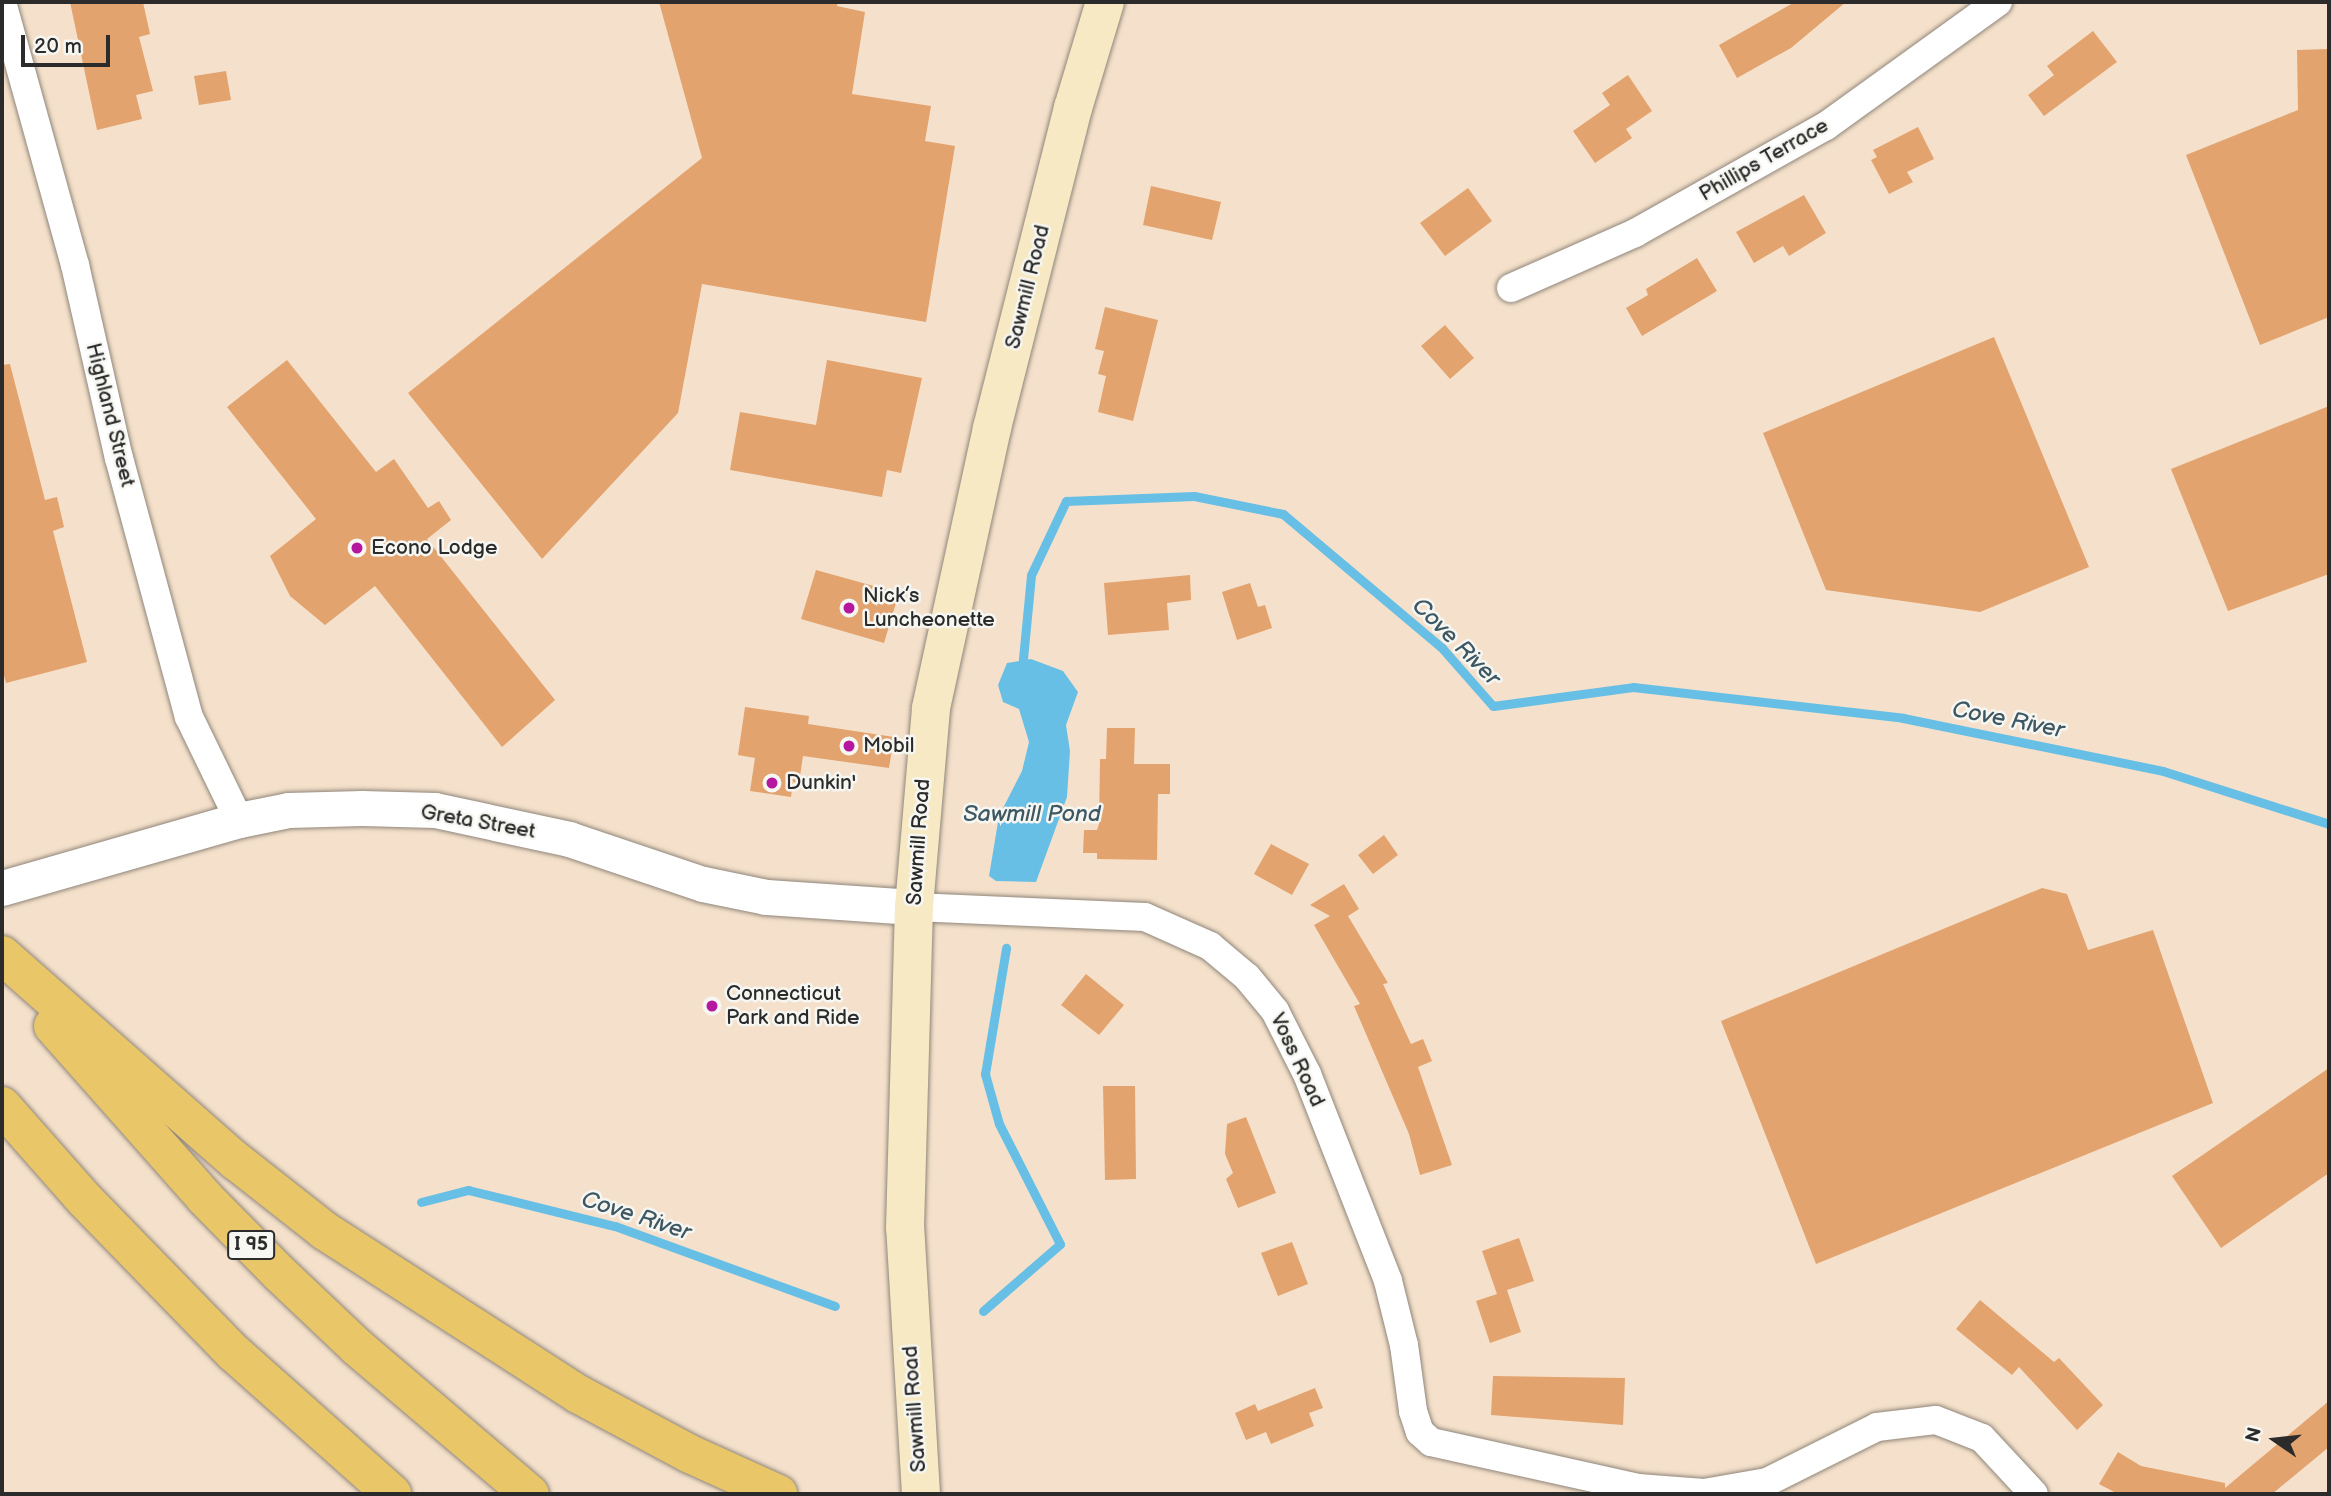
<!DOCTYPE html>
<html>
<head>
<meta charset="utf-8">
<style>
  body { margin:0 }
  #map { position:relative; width:2331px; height:1496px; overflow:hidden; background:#f5e1cb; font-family:"Balsamiq Sans",sans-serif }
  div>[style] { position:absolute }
  .water>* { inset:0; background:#68bfe5 }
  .stream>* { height:9px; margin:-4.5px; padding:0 4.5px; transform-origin:4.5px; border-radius:4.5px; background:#68bfe5 }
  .building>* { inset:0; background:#e2a36e }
  .roads { filter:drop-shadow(0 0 2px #90867b) drop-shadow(0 0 2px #90867b) }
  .minor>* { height:28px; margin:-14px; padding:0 14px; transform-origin:14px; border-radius:14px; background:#fff }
  .tertiary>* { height:35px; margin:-17.5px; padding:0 17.5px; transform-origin:17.5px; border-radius:17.5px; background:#fff }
  .secondary>* { height:38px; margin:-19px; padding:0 19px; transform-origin:19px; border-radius:19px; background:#f6e9c3 }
  .motorway>* { height:38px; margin:-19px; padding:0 19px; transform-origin:19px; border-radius:19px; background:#e9c769 }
  .dots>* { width:19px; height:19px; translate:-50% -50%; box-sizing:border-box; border:4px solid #f6f6f2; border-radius:50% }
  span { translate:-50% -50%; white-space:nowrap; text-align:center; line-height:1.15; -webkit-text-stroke:5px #f6f6f2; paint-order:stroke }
  .shield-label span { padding:2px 5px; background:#f6f6f2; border:2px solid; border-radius:5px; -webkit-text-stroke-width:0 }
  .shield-label { font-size:19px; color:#2b2b2b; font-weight:700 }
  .street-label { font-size:21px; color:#2b2b2b }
  .poi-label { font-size:21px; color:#2b2b2b }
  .left { translate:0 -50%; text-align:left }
  .water-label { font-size:23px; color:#3d5763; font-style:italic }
  .frame { position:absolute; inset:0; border:4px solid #2b2b2b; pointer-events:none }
  .north { position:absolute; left:2240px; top:1405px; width:70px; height:70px; -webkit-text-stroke:5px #f6f6f2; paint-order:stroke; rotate:284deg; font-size:19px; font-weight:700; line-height:28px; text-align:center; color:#2b2b2b }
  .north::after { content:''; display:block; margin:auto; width:24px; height:32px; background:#2b2b2b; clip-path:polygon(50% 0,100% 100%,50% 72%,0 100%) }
  .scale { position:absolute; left:21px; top:35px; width:89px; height:32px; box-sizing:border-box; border:4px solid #2b2b2b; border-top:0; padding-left:9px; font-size:21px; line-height:24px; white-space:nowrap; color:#2b2b2b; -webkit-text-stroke:5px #f6f6f2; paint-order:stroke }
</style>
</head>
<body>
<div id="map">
  <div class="water">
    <div style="clip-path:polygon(1031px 659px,1063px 671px,1078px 692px,1066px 725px,1070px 751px,1067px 797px,1036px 882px,996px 881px,989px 876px,999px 816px,1022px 771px,1029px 742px,1019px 709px,1003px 702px,998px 685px,1007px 663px)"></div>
  </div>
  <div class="stream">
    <div style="left:1022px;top:669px;width:94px;rotate:-84.5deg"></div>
    <div style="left:1031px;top:575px;width:82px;rotate:-64.7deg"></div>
    <div style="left:1066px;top:501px;width:128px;rotate:-2.2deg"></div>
    <div style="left:1194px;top:496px;width:91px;rotate:11.4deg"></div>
    <div style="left:1283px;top:514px;width:208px;rotate:40.1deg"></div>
    <div style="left:1442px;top:648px;width:77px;rotate:48.7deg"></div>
    <div style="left:1493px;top:706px;width:141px;rotate:-7.7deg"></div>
    <div style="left:1633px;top:687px;width:272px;rotate:6.5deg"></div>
    <div style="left:1903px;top:718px;width:265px;rotate:11.5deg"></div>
    <div style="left:2163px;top:771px;width:174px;rotate:17.7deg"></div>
    <div style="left:421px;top:1202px;width:49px;rotate:-14.3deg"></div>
    <div style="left:468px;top:1190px;width:151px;rotate:13.8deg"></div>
    <div style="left:615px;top:1226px;width:234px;rotate:20deg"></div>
    <div style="left:983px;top:1311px;width:102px;rotate:-41deg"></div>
    <div style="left:1060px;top:1244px;width:135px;rotate:-116.9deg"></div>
    <div style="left:999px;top:1124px;width:52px;rotate:-105.6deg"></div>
    <div style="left:985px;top:1074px;width:128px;rotate:-80.5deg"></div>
  </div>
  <div class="building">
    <div style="clip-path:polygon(70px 2px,143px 2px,150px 34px,139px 37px,153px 91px,136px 95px,142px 119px,97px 130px)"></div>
    <div style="clip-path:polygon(659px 2px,838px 2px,837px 6px,865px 12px,852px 94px,931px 106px,925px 141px,955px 146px,926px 322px,702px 284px,678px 413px,542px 559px,408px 393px,702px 158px)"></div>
    <div style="clip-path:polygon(1795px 2px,1846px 2px,1791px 48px,1737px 78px,1719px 45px)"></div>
    <div style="clip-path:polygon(2093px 31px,2117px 62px,2044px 116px,2028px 95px,2054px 75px,2047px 66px)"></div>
    <div style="clip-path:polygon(2329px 49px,2329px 317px,2260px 345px,2186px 155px,2298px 110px,2297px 50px)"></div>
    <div style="clip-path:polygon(226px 71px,231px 100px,199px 105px,194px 76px)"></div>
    <div style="clip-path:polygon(1628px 75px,1652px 111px,1626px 129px,1632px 138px,1595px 163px,1573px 131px,1610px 105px,1602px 93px)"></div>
    <div style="clip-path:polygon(1918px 127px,1934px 159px,1907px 172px,1913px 182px,1889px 194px,1871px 160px,1877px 157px,1873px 150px)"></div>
    <div style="clip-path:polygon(1151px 186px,1221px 202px,1212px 240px,1143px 225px)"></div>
    <div style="clip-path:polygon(1468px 188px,1492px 221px,1445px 256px,1420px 223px)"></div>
    <div style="clip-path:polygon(1804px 195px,1826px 233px,1789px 256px,1783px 246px,1754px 263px,1736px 232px)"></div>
    <div style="clip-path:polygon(1697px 258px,1717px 291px,1642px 336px,1626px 308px,1648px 295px,1646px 289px)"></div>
    <div style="clip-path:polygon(1105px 307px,1158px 320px,1133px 421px,1098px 412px,1106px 376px,1098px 374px,1104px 351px,1095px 349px)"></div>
    <div style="clip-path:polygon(1445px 325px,1474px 358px,1450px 379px,1421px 346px)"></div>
    <div style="clip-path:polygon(1994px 337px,2089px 567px,1980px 612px,1826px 590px,1763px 433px)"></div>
    <div style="clip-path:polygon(287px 360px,376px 472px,394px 459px,428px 508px,439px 501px,451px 520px,427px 539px,555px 700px,502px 747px,375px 586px,325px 625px,290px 596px,270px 556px,316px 519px,227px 407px)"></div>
    <div style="clip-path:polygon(827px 360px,922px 378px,901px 473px,887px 470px,882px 497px,730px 470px,740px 412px,816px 425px)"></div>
    <div style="clip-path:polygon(10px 364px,45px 500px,57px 497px,64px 527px,53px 531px,87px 662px,6px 683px,2px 668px,2px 365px)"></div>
    <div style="clip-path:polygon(2329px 406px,2329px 574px,2228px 611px,2171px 469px)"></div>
    <div style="clip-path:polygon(816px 570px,899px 593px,884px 643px,801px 619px)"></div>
    <div style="clip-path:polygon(1190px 575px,1191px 600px,1167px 603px,1169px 630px,1108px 635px,1104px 583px)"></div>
    <div style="clip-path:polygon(1250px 583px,1258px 607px,1265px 605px,1272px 628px,1237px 640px,1222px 592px)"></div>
    <div style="clip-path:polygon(745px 707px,809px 716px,808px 724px,894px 737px,889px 768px,803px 756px,799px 783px,793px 782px,791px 797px,750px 791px,755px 758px,738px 755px)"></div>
    <div style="clip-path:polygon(1107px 728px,1135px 728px,1134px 764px,1170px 764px,1170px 794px,1158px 794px,1157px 860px,1097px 859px,1097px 853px,1083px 853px,1084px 830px,1097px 830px,1099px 824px,1100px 759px,1106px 759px)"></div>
    <div style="clip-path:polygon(1384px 835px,1398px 855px,1373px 874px,1358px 855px)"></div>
    <div style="clip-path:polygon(1271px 844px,1309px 864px,1292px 895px,1254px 874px)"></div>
    <div style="clip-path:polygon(1344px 884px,1359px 909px,1348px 916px,1388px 983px,1383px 984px,1411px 1044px,1423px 1039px,1432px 1061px,1418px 1067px,1452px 1165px,1420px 1175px,1409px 1134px,1354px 1006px,1360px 1004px,1314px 925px,1330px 916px,1310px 905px)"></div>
    <div style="clip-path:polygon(2042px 888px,2067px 894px,2088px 950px,2153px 930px,2213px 1103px,1816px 1264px,1721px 1021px)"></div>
    <div style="clip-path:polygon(1086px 974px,1124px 1005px,1099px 1035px,1061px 1005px)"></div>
    <div style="clip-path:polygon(2329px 1068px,2329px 1173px,2221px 1248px,2172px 1176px)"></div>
    <div style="clip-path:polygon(1103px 1086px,1135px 1086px,1136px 1179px,1105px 1180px)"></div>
    <div style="clip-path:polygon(1246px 1117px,1276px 1193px,1238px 1208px,1226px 1179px,1233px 1173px,1225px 1154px,1227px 1124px)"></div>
    <div style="clip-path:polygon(1519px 1238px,1534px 1281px,1507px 1290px,1521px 1332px,1490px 1343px,1476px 1301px,1497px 1294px,1482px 1251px)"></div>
    <div style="clip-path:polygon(1292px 1242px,1308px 1284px,1278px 1296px,1261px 1253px)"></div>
    <div style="clip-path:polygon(1980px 1300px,2054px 1362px,2059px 1358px,2103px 1405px,2077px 1430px,2019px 1367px,2012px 1375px,1956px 1329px)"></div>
    <div style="clip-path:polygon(1493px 1376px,1625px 1378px,1623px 1425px,1491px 1415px)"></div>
    <div style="clip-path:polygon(1315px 1388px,1323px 1408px,1309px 1413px,1314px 1426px,1271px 1444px,1266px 1432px,1246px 1440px,1235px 1413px,1255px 1404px,1258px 1411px)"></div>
    <div style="clip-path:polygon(2329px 1401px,2329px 1447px,2272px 1494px,2118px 1494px,2099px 1484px,2118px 1452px,2141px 1466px,2225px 1483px,2225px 1488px)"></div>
  </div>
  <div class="roads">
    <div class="minor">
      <div style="left:2px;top:2px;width:273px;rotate:74.5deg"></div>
      <div style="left:75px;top:265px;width:198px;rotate:77.2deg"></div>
      <div style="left:119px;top:458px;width:268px;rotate:74.9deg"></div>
      <div style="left:189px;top:717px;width:114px;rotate:64.1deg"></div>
      <div style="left:1511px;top:288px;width:136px;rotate:-23.9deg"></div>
      <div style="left:1635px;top:233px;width:219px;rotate:-29.3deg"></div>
      <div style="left:1826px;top:126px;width:212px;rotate:-35.8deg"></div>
      <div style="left:914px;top:907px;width:231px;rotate:2.5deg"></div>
      <div style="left:1145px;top:917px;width:71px;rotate:24deg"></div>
      <div style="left:1210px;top:946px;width:48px;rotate:40deg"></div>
      <div style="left:1247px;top:977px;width:44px;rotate:50.5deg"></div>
      <div style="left:1275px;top:1011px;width:71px;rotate:63.1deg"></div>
      <div style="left:1307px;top:1074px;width:222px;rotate:68.6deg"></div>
      <div style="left:1388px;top:1281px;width:66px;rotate:76deg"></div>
      <div style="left:1404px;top:1345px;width:67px;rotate:82.2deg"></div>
      <div style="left:1413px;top:1411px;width:22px;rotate:72deg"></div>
      <div style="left:1420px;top:1432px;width:15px;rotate:42deg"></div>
      <div style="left:1431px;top:1442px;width:212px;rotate:12.5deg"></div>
      <div style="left:1638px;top:1488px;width:66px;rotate:4.3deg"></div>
      <div style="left:1704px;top:1493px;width:64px;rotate:-9.9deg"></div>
      <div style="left:1767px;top:1482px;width:123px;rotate:-26.6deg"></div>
      <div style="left:1877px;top:1427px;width:59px;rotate:-6.8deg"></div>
      <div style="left:1936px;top:1420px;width:49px;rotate:21.4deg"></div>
      <div style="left:1982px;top:1438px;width:76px;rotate:47.1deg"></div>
    </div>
    <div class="tertiary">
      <div style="left:2px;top:888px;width:247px;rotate:-16deg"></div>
      <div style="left:239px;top:820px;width:50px;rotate:-11.5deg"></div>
      <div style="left:288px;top:810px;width:74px;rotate:-1.5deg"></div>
      <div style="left:362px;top:808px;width:73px;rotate:1.6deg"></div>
      <div style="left:435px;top:810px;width:137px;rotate:12.2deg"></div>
      <div style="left:569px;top:839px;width:141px;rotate:18.6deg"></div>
      <div style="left:703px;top:884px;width:64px;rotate:11.7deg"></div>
      <div style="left:766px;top:897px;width:148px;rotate:3.9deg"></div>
    </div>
    <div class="secondary">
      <div style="left:921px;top:1494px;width:266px;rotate:-93.4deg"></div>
      <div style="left:905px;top:1228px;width:321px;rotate:-88.4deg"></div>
      <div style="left:914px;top:907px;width:200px;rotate:-85.1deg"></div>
      <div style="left:931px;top:708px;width:287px;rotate:-77.7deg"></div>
      <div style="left:992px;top:428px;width:330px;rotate:-75.8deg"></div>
      <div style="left:1073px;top:108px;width:111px;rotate:-73.2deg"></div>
    </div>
    <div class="motorway">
      <div style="left:2px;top:955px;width:312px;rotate:41.4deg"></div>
      <div style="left:236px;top:1161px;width:113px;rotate:38.2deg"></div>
      <div style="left:325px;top:1231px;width:301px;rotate:32.8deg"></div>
      <div style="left:578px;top:1394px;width:127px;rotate:28.2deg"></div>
      <div style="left:690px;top:1454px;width:97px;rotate:24.4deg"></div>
      <div style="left:53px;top:1026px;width:230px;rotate:48.5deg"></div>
      <div style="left:205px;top:1198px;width:105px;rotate:45.4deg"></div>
      <div style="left:279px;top:1273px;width:108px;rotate:43.5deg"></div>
      <div style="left:357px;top:1347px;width:227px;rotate:40.4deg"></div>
      <div style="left:2px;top:1106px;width:125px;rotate:48.6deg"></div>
      <div style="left:85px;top:1200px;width:214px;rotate:45.8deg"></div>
      <div style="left:234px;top:1353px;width:212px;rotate:41.7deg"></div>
    </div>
  </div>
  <div class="dots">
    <div style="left:357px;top:548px;background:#b5179e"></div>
    <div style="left:849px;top:608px;background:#b5179e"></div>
    <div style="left:849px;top:746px;background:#b5179e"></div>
    <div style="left:772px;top:783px;background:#b5179e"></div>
    <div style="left:712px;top:1006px;background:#b5179e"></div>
  </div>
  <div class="shield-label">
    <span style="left:251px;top:1245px">I 95</span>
  </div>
  <div class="street-label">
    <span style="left:1764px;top:160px;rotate:-30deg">Phillips Terrace</span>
    <span style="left:1028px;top:287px;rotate:-76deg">Sawmill Road</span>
    <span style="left:110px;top:415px;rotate:76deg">Highland Street</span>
    <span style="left:478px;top:822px;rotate:10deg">Greta Street</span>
    <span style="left:919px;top:842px;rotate:-86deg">Sawmill Road</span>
    <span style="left:1297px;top:1060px;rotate:65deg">Voss Road</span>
    <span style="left:915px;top:1409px;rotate:-94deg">Sawmill Road</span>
  </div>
  <div class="poi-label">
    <span class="left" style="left:371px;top:548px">Econo Lodge</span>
    <span class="left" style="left:863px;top:608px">Nick’s<br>Luncheonette</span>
    <span class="left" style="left:863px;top:746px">Mobil</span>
    <span class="left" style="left:786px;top:783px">Dunkin'</span>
    <span class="left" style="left:726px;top:1006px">Connecticut<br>Park and Ride</span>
  </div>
  <div class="water-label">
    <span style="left:1456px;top:642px;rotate:45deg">Cove River</span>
    <span style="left:2008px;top:720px;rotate:11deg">Cove River</span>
    <span style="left:1032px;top:814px">Sawmill Pond</span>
    <span style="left:636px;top:1216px;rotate:18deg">Cove River</span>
  </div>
  <div class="frame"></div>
  <div class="north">N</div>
  <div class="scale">20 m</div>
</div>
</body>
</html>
